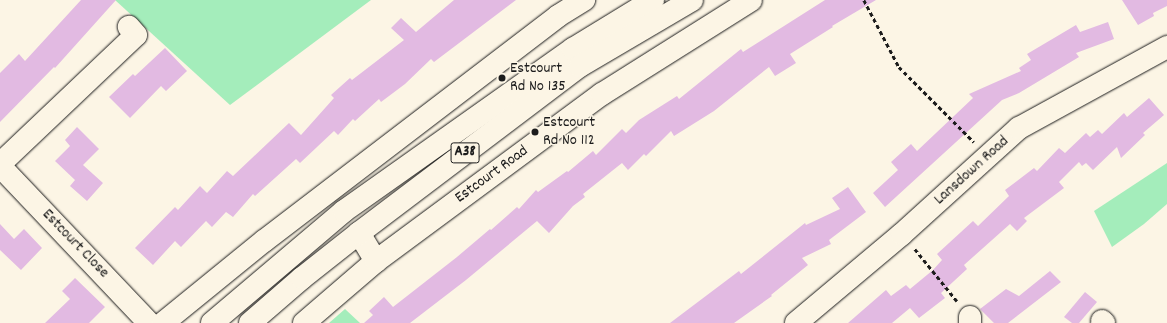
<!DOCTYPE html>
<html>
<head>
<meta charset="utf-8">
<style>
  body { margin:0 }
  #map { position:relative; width:1167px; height:323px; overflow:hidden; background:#fcf5e5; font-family:Dekko,sans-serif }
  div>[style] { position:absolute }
  .green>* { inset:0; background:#a4edbb }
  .building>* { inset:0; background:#e2bae2 }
  .path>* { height:2.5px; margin-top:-1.25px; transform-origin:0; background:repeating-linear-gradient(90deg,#1c1c1c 0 4px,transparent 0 7px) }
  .roads { filter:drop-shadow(0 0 1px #1c1c1c) drop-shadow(0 0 1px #1c1c1c) }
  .minor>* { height:22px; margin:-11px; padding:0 11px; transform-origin:11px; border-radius:11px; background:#fcf5e5 }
  .major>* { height:22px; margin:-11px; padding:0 11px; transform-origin:11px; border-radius:11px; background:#fcf5e5 }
  .dots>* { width:11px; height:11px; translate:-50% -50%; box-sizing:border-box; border:2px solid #fcf5e5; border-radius:50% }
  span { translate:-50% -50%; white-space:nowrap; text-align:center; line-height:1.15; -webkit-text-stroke:3px #fcf5e5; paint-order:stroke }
  .shield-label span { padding:1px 3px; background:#fcf5e5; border:1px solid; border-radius:3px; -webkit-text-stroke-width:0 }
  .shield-label { font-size:15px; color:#1c1c1c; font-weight:700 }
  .poi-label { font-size:16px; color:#1c1c1c }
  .left { translate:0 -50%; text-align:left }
  .street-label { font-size:16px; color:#1c1c1c }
</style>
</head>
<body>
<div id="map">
  <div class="green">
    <div style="clip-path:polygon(115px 0,371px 0,230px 105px)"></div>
    <div style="clip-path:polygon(1167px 163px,1167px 204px,1144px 224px,1112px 247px,1094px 211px)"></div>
    <div style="clip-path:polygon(345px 309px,360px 323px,329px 323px)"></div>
  </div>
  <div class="building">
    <div style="clip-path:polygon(81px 0,116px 0,55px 68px,54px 67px,0 122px,0 73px,19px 54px,25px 61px)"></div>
    <div style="clip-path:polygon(454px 0,516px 0,434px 62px,431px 59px,405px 84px,381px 102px,379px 99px,355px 121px,353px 119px,338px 135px,334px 131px,300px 163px,296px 159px,255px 196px,253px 194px,233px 217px,226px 212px,212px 227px,206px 221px,181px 247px,175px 241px,153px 265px,135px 248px,175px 207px,178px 210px,200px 186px,207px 193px,227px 171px,233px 176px,289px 123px,301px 135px,334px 98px,331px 95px,350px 78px,352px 80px,404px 40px,391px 28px,401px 18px,416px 32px)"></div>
    <div style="clip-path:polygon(825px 0,876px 0,832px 26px,833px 27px,790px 54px,796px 63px,775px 76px,769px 67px,714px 111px,674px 136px,671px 131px,646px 156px,644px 154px,628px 170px,622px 163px,583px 194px,585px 197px,573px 206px,549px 233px,537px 221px,466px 280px,410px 323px,364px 323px,373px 315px,369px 311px,384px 297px,393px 307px,457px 257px,490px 229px,491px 230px,517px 207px,519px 209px,536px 190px,538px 192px,567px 171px,568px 172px,593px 151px,596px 155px,622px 129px,626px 133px,639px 120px,677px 96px,679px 99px,741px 49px,743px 52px)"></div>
    <div style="clip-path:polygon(1122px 0,1167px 0,1167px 6px,1153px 13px,1154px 16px,1138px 25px)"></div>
    <div style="clip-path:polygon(1108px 22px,1114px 39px,1076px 53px,1079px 57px,1019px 93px,1002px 100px,885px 207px,873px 193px,898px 170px,891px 162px,911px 144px,917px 151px,973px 98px,969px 94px,1021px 71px,1019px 68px,1031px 60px,1027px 54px,1076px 25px,1080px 32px)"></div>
    <div style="clip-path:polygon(165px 48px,187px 71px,166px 91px,161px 86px,130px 118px,109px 97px,133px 74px,135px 76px)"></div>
    <div style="clip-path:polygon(1149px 98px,1164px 115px,1143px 133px,1145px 135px,1121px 158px,1117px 147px,1093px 170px,1086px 163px,1082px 166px,1079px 162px,1059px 182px,1064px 188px,1024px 218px,1027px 221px,1017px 231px,1010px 224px,964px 265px,967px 269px,941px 293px,945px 298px,919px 318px,910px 308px,892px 323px,848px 323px,886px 290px,891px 296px,906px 285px,910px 289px,933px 270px,942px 260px,937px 254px,973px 221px,978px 226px,1009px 196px,1005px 190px,1034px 168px,1037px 171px,1059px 148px,1065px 153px,1086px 133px,1090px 137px,1098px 130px,1102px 134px,1124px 113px,1127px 117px)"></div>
    <div style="clip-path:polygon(77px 127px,99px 149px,83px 165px,103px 183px,87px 201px,70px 186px,75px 180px,55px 161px,70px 146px,65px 140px)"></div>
    <div style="clip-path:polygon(848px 187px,866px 212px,829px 240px,831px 244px,802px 258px,808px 265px,771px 295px,772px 296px,734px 323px,670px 323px,739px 271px,741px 274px,805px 223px,806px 225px,840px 209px,832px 198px)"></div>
    <div style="clip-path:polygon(0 224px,14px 239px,24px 229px,42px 248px,21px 270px,0 250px)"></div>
    <div style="clip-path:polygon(1050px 271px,1061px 282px,1008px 323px,994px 323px,980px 309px,1006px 289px,1019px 296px)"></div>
    <div style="clip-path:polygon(75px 278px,105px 307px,89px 323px,45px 323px,70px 299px,62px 291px)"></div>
    <div style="clip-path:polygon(1085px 292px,1097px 302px,1079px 323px,1072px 323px,1064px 317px)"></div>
  </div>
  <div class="path">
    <div style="left:864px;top:0;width:76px;rotate:62.4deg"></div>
    <div style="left:899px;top:67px;width:106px;rotate:45deg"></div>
    <div style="left:915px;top:249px;width:67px;rotate:51.1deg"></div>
  </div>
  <div class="roads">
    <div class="minor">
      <div style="left:0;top:164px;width:187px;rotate:-43.5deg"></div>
      <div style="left:136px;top:35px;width:11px;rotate:-131deg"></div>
      <div style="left:0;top:166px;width:216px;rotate:46.5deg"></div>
      <div style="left:359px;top:233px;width:33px;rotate:59deg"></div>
      <div style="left:1102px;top:321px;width:3px;rotate:45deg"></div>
      <div style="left:163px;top:323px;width:130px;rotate:-39.1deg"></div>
      <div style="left:264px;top:241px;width:370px;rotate:-37.4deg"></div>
      <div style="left:558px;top:16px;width:31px;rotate:-32deg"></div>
      <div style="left:304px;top:323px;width:95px;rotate:-40.7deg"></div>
      <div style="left:376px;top:261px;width:281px;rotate:-36.5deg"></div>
      <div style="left:602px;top:94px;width:176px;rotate:-32.2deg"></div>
      <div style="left:796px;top:323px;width:138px;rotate:-40deg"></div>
      <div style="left:902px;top:234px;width:158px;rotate:-42.2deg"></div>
      <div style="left:1019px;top:128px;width:169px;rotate:-28.7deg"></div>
      <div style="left:970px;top:323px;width:6px;rotate:-90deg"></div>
    </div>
    <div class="major">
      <div style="left:212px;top:323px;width:173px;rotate:-40.3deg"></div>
      <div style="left:344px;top:211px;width:281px;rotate:-35.3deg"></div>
      <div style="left:573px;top:49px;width:94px;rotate:-31.5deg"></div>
      <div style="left:250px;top:323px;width:69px;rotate:-40.9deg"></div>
      <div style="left:302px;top:278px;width:73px;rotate:-38.3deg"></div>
      <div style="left:359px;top:233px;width:277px;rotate:-37.1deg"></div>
      <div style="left:580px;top:66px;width:130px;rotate:-30.5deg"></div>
    </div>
  </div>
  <div class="dots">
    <div style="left:502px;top:78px;background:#1c1c1c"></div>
    <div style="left:535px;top:132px;background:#1c1c1c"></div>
  </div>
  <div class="shield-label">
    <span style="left:465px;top:153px">A38</span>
  </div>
  <div class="poi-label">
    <span class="left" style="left:510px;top:78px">Estcourt<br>Rd No 135</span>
    <span class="left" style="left:543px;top:132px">Estcourt<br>Rd No 112</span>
  </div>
  <div class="street-label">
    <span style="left:972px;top:171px;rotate:-42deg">Lansdown Road</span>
    <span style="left:492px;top:175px;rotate:-36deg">Estcourt Road</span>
    <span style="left:75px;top:244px;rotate:46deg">Estcourt Close</span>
  </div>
</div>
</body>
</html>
